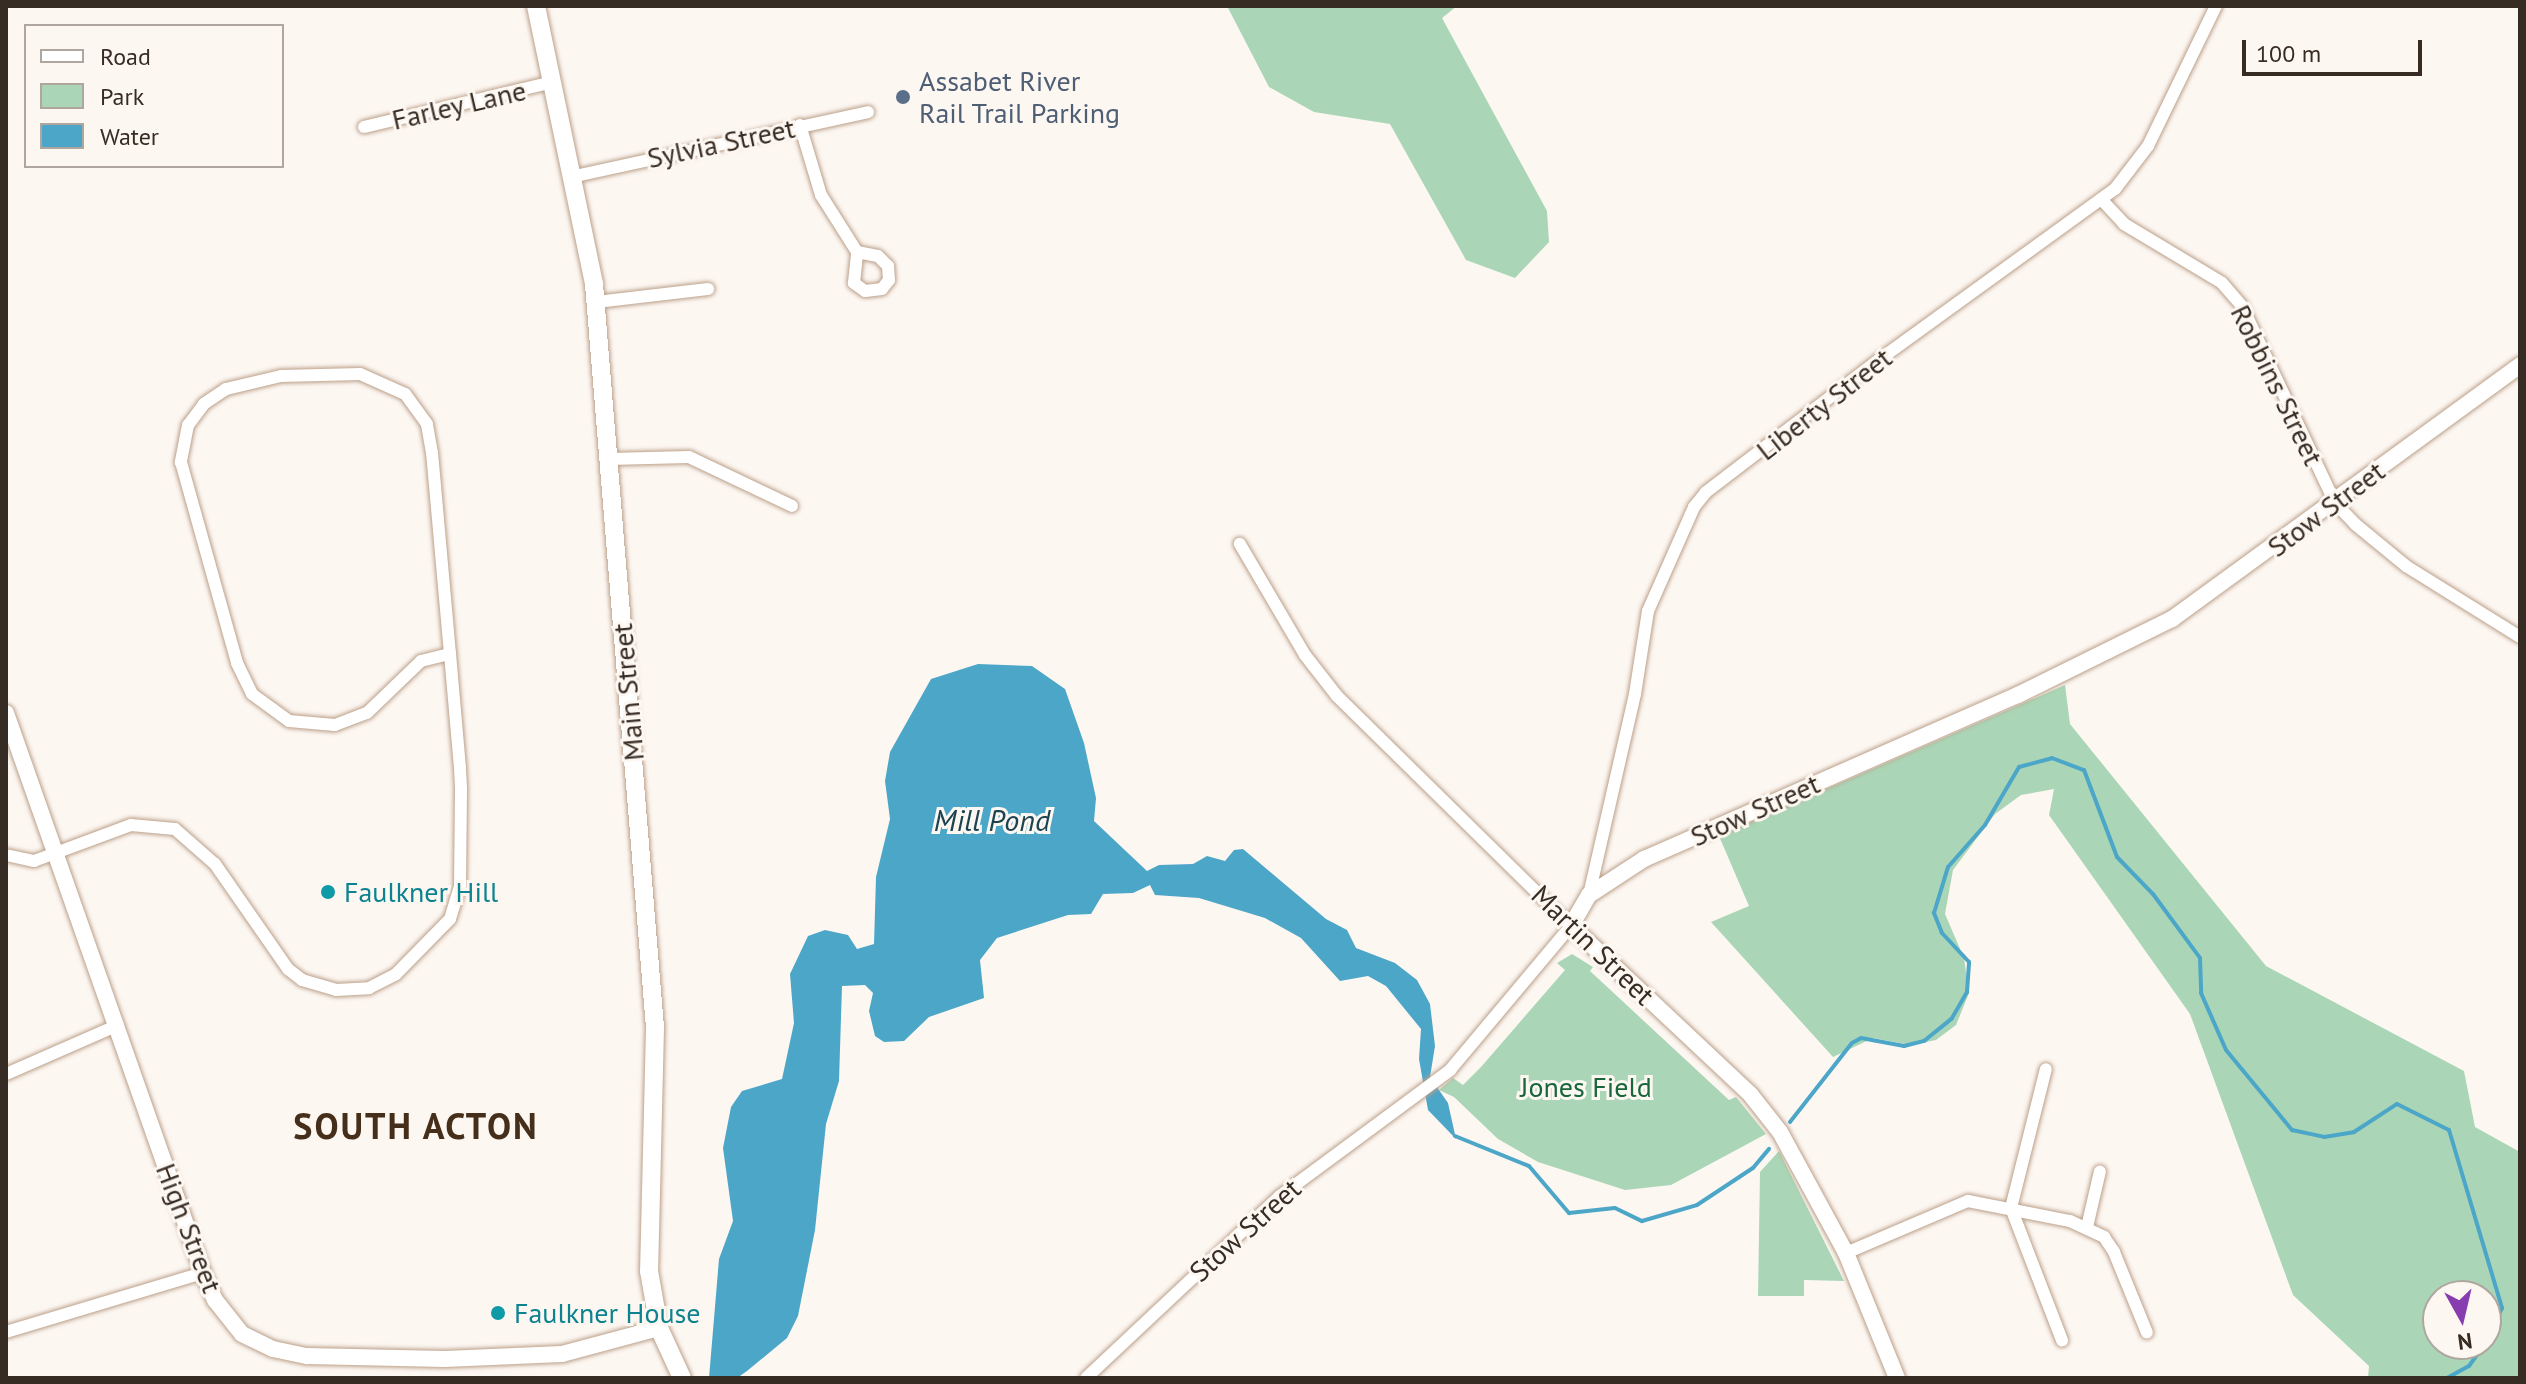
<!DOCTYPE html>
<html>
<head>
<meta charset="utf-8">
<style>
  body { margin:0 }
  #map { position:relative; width:2526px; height:1384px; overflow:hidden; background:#fdf7f2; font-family:"PT Sans",sans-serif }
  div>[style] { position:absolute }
  .green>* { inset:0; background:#aad6b7 }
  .water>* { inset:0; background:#4ca6c8 }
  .stream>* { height:4px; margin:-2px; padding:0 2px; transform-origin:2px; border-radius:2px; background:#4ca6c8 }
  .roads { filter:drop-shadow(0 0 2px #bba089) drop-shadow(0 0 2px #bba089) }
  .minor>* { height:12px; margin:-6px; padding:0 6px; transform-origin:6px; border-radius:6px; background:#fff }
  .tertiary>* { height:16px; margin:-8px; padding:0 8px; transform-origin:8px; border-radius:8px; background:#fff }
  .secondary>* { height:18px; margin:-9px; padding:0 9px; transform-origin:9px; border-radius:9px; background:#fff }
  .dots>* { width:22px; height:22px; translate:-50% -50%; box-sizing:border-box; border:4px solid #fdf7f2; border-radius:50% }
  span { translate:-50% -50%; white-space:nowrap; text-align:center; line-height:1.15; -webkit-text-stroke:6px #fdf7f2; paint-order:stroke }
  .service-label { font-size:28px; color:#4e5e75 }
  .left { translate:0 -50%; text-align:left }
  .street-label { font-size:28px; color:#372c23 }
  .culture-label { font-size:28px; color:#0d838f }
  .park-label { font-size:28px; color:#17673b }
  .water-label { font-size:30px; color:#1c4352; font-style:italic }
  .district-label { font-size:36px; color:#452f1b; font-weight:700; letter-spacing:2px }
  .frame { position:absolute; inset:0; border:8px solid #372c23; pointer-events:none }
  .legend { position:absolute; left:24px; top:24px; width:260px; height:144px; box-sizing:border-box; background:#fdf7f2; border:2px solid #aea69f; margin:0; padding:10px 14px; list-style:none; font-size:24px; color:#372c23 }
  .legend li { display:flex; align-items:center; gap:16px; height:40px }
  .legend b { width:40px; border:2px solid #aea69f }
  .north { position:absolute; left:2422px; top:1280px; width:80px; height:80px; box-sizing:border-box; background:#fdf7f2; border:2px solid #aea69f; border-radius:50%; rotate:172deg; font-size:22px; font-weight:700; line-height:32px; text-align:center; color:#372c23 }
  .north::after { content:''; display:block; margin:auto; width:28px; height:36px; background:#873daf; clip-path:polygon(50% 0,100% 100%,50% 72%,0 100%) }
  .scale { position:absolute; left:2242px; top:40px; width:180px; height:36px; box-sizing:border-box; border:4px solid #372c23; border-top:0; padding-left:10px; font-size:24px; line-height:28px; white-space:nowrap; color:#372c23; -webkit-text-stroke:6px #fdf7f2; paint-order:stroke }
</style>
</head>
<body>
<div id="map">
  <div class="green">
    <div style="clip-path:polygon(1227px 6px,1457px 6px,1442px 18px,1547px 211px,1549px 242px,1515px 278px,1466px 260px,1390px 124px,1314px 112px,1269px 87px)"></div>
    <div style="clip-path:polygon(evenodd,2065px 685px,2070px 724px,2266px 966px,2464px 1071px,2475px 1127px,2520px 1152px,2520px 1378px,2368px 1378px,2369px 1366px,2293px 1295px,2190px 1014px,2049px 815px,2054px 789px,2021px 795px,1995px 814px,1953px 870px,1945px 914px,1964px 958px,1969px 993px,1956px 1025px,1936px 1040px,1911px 1045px,1873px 1038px,1833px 1057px,1711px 922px,1749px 906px,1719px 836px,2065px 685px,2438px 1296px,2486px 1296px,2486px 1344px,2438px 1344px,2438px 1296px)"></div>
    <div style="clip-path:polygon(1572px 954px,1593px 967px,1590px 971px,1729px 1100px,1736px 1097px,1766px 1134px,1671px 1185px,1625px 1190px,1538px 1162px,1498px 1139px,1454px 1097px,1439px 1090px,1453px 1078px,1463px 1085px,1481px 1067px,1565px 970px,1557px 963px)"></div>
    <div style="clip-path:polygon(1779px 1151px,1844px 1281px,1804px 1280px,1804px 1296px,1758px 1296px,1760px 1172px)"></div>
  </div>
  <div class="water">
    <div style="clip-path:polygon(978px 664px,1032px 666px,1065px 689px,1084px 743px,1096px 798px,1094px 821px,1147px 871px,1159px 865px,1193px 864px,1207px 856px,1225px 861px,1234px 850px,1243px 849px,1326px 919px,1347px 930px,1356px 948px,1395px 963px,1417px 980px,1430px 1004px,1435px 1046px,1430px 1077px,1448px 1103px,1456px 1139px,1428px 1110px,1419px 1059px,1421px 1029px,1386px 986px,1368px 976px,1340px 981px,1301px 938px,1265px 918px,1199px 898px,1155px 895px,1150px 885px,1133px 893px,1103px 894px,1091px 914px,1068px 915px,997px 938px,980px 960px,984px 998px,929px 1017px,904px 1041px,884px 1042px,875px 1036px,869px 1011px,873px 993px,865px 985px,842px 986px,839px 1081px,826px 1124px,815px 1230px,798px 1316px,787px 1338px,747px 1371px,737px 1378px,709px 1378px,719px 1259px,733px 1221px,723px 1148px,731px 1107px,742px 1091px,782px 1079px,794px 1023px,790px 974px,808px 936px,825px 930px,848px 935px,857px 949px,874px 944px,876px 877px,890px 819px,885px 781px,890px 752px,931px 679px)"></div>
  </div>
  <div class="stream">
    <div style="left:1790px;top:1122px;width:100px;rotate:-51.9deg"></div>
    <div style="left:1852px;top:1043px;width:10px;rotate:-29deg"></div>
    <div style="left:1861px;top:1038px;width:44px;rotate:10.5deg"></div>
    <div style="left:1904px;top:1046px;width:21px;rotate:-14deg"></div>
    <div style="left:1924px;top:1041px;width:36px;rotate:-39deg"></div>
    <div style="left:1952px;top:1018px;width:30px;rotate:-60deg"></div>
    <div style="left:1967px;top:992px;width:30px;rotate:-86deg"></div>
    <div style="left:1969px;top:962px;width:40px;rotate:-133deg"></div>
    <div style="left:1942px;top:933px;width:22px;rotate:-112deg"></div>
    <div style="left:1934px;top:913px;width:48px;rotate:-73.1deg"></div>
    <div style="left:1948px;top:867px;width:56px;rotate:-48.6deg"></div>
    <div style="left:1985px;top:825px;width:67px;rotate:-59.6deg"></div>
    <div style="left:2019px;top:767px;width:34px;rotate:-15deg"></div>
    <div style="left:2052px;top:758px;width:34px;rotate:21deg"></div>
    <div style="left:2084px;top:770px;width:93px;rotate:69.2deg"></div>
    <div style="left:2117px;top:857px;width:52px;rotate:45.8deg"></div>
    <div style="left:2153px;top:894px;width:79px;rotate:53.7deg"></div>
    <div style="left:2200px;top:958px;width:35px;rotate:88deg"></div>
    <div style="left:2201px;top:993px;width:62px;rotate:66.3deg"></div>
    <div style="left:2226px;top:1050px;width:104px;rotate:50.5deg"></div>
    <div style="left:2292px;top:1130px;width:33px;rotate:12deg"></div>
    <div style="left:2324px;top:1137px;width:30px;rotate:-9deg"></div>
    <div style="left:2354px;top:1132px;width:51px;rotate:-33.1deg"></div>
    <div style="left:2397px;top:1104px;width:58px;rotate:26.6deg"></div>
    <div style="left:2449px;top:1130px;width:186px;rotate:73.4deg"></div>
    <div style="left:2502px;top:1308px;width:38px;rotate:115deg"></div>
    <div style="left:1455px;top:1136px;width:80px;rotate:22.1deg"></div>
    <div style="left:1529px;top:1166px;width:62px;rotate:49.6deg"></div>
    <div style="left:1569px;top:1213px;width:46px;rotate:-6.2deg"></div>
    <div style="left:1615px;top:1208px;width:30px;rotate:26deg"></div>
    <div style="left:1642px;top:1221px;width:57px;rotate:-16.2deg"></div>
    <div style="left:1697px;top:1205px;width:67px;rotate:-33.5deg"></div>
    <div style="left:1753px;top:1168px;width:25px;rotate:-50deg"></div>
    <div style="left:2447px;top:1378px;width:25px;rotate:-29deg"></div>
    <div style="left:2469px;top:1366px;width:27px;rotate:-54deg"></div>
  </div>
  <div class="roads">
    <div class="minor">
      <div style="left:800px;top:125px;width:73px;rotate:73.3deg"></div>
      <div style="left:821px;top:195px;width:67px;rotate:57.7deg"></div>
      <div style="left:857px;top:252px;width:21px;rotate:11deg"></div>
      <div style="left:878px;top:256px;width:14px;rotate:45deg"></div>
      <div style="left:888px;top:266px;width:14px;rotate:86deg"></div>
      <div style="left:889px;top:280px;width:11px;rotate:128deg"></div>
      <div style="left:882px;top:289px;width:17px;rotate:173deg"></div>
      <div style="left:865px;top:291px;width:14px;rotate:-144deg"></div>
      <div style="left:854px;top:283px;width:31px;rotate:-84deg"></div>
      <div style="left:364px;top:127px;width:194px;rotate:-13.4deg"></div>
      <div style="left:575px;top:176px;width:300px;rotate:-12.3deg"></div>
      <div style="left:2101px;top:199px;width:34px;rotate:47deg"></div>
      <div style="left:2124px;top:224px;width:114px;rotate:31deg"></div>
      <div style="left:2222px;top:283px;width:30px;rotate:49deg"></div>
      <div style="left:2242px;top:306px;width:218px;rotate:64.7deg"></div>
      <div style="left:2335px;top:503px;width:29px;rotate:46deg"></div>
      <div style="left:2355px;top:524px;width:66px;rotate:39.5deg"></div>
      <div style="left:2406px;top:566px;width:134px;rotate:31.9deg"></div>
      <div style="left:596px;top:302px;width:113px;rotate:-6.6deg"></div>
      <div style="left:609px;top:459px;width:80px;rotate:-1.4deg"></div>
      <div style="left:689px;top:457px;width:114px;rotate:25.4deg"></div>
      <div style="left:6px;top:855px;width:29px;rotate:12deg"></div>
      <div style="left:34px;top:861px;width:103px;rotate:-20.4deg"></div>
      <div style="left:131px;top:825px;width:44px;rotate:5.2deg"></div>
      <div style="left:175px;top:829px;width:53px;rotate:41.2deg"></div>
      <div style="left:215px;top:864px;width:128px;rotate:55.2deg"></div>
      <div style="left:288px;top:969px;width:18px;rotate:38deg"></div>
      <div style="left:302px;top:980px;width:35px;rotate:16deg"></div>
      <div style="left:336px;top:990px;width:33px;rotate:-3deg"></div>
      <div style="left:369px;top:988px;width:30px;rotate:-27deg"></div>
      <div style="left:396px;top:974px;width:77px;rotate:-45.5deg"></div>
      <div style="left:450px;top:919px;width:34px;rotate:-73deg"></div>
      <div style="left:460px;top:886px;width:98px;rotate:-89.4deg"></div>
      <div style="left:461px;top:788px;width:20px;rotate:-93deg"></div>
      <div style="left:460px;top:768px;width:114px;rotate:-95deg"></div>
      <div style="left:450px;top:654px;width:202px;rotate:-95.1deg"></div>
      <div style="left:432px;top:453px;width:29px;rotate:-100deg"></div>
      <div style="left:427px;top:424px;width:37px;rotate:-126deg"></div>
      <div style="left:405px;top:394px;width:49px;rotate:-156deg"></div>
      <div style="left:360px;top:374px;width:79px;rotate:178.5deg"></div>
      <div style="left:281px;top:376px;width:57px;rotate:166.7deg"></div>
      <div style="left:226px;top:389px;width:27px;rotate:146deg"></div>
      <div style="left:204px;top:404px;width:26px;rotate:127deg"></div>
      <div style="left:188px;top:425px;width:38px;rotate:101deg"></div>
      <div style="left:181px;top:462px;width:209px;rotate:74.4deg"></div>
      <div style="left:237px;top:663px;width:34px;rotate:64deg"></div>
      <div style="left:252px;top:694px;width:46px;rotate:36.1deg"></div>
      <div style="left:289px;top:721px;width:46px;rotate:5deg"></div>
      <div style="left:335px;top:725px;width:34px;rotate:-21deg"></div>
      <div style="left:367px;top:713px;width:75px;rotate:-43.9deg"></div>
      <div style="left:421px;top:661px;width:30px;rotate:-14deg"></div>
      <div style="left:1589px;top:895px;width:206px;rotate:-77.1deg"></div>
      <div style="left:1635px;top:694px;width:84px;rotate:-81.1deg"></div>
      <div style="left:1648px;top:611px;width:114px;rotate:-66.1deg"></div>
      <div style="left:1694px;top:507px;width:19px;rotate:-51deg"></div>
      <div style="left:1706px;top:492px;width:219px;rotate:-37.4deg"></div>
      <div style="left:1880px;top:359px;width:290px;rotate:-35.9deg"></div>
      <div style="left:2115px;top:189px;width:54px;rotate:-52.5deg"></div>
      <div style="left:2148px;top:146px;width:156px;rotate:-64.1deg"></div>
      <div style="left:6px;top:1074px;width:122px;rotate:-23.6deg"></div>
      <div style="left:2011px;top:1208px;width:143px;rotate:-75.9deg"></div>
      <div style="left:2011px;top:1208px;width:142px;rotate:68.9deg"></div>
      <div style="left:2087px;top:1227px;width:57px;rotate:-76.9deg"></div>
      <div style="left:1846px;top:1253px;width:133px;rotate:-23.1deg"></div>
      <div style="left:1968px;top:1201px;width:104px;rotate:11.1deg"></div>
      <div style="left:2070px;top:1221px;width:38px;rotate:25deg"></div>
      <div style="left:2104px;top:1237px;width:18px;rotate:56deg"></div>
      <div style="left:2114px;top:1252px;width:87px;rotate:67.8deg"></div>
      <div style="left:6px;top:1332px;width:206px;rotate:-16.7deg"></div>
      <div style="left:1086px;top:1378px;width:266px;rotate:-43.2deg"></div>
      <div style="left:1280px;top:1196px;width:212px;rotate:-36.5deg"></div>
      <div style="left:1450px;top:1070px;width:188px;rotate:-50deg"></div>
      <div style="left:1571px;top:926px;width:328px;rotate:-135.5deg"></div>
      <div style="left:1337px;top:696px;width:52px;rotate:-128deg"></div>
      <div style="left:1305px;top:655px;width:129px;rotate:-120.4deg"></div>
    </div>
    <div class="tertiary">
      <div style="left:6px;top:713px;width:594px;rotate:70.62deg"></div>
      <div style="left:203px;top:1273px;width:30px;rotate:66deg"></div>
      <div style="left:215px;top:1300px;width:43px;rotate:51.5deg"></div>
      <div style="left:242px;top:1334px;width:34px;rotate:26deg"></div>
      <div style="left:273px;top:1349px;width:35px;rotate:12deg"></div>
      <div style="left:307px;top:1356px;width:138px;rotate:1.2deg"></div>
      <div style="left:445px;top:1359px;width:117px;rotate:-2.4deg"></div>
      <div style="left:562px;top:1354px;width:100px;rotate:-15deg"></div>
      <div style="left:1897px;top:1378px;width:135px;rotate:-112.2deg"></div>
      <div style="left:1846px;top:1253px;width:138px;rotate:-118.6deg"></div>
      <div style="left:1780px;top:1132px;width:48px;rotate:-128.3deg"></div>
      <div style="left:1750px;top:1094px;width:245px;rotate:-136.8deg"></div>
      <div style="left:1571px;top:926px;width:36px;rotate:-60deg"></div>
      <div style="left:1589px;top:895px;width:66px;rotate:-33.2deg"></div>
      <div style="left:1644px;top:859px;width:408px;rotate:-23.7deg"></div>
      <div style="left:2018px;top:695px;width:172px;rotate:-26.3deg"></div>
      <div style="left:2172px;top:619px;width:431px;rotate:-36.1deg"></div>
    </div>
    <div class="secondary">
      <div style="left:536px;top:6px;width:284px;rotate:78.2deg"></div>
      <div style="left:594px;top:284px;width:746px;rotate:85.31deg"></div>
      <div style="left:655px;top:1028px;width:243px;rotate:91.4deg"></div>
      <div style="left:649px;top:1271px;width:58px;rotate:80deg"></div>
      <div style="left:659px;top:1328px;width:55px;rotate:65.3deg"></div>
    </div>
  </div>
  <div class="dots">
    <div style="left:903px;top:97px;background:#5c6f8a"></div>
    <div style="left:328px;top:892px;background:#0f9aa8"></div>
    <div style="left:498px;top:1313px;background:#0f9aa8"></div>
  </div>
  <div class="service-label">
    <span class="left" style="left:919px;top:97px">Assabet River<br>Rail Trail Parking</span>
  </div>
  <div class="street-label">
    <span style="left:459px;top:105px;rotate:-13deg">Farley Lane</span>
    <span style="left:721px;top:143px;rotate:-12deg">Sylvia Street</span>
    <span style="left:2277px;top:385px;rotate:64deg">Robbins Street</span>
    <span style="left:1824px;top:404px;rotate:-38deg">Liberty Street</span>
    <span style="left:2326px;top:509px;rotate:-37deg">Stow Street</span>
    <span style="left:628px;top:692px;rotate:-95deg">Main Street</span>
    <span style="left:1755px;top:810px;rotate:-24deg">Stow Street</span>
    <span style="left:1593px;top:945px;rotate:44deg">Martin Street</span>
    <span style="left:189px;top:1228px;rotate:69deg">High Street</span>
    <span style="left:1245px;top:1230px;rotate:-42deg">Stow Street</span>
  </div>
  <div class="culture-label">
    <span class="left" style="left:344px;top:892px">Faulkner Hill</span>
    <span class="left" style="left:514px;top:1313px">Faulkner House</span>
  </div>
  <div class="park-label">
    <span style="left:1586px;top:1087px">Jones Field</span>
  </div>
  <div class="water-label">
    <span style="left:992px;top:820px">Mill Pond</span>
  </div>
  <div class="district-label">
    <span style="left:416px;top:1126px">SOUTH ACTON</span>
  </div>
  <div class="frame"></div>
  <ul class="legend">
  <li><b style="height:10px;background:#fff"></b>Road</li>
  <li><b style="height:22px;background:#aad6b7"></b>Park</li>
  <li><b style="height:22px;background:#4ca6c8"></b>Water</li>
  </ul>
  <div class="north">N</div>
  <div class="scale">100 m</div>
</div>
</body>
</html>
